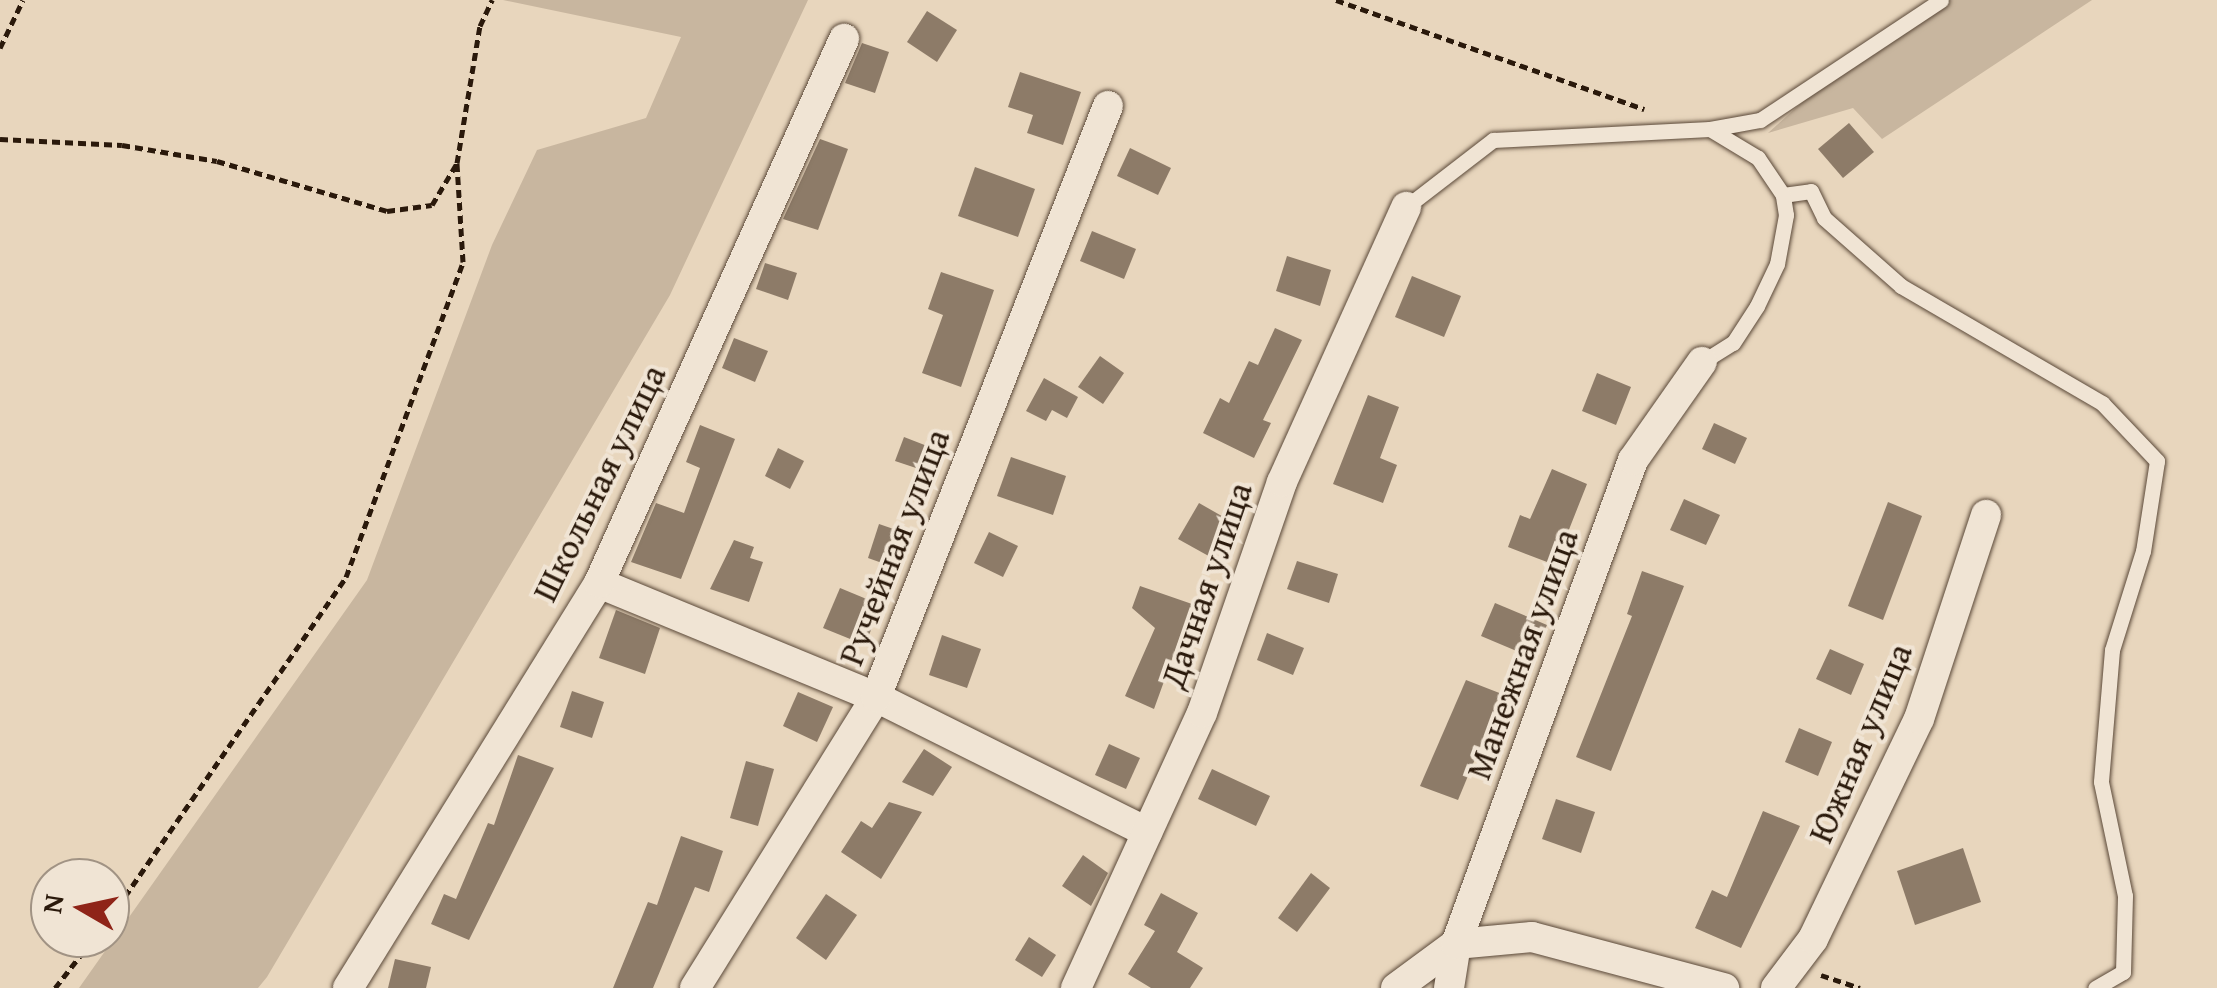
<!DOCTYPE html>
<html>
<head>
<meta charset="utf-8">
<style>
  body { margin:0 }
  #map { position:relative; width:2217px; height:988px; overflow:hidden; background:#e8d6bd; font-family:"Gentium Book Plus",serif }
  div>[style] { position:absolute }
  .green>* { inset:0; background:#c8b69f }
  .building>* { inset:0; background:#8d7b68 }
  .path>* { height:5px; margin-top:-2.5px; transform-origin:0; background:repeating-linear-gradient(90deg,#2a190b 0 8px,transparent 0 13px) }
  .roads { filter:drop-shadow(0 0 2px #5a4838) drop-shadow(0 0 2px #5a4838) }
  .service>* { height:15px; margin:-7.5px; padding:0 7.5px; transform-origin:7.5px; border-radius:7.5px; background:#f0e4d4 }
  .minor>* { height:30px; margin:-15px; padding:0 15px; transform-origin:15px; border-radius:15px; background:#f0e4d4 }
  span { translate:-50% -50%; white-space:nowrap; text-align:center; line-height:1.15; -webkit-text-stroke:8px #f0e4d4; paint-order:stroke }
  .street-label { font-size:35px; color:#2a190b }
  .north { position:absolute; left:30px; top:858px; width:100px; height:100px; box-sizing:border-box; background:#f0e4d4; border:2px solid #a19384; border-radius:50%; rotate:279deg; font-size:28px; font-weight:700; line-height:40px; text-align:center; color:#2a190b }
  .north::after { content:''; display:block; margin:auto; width:35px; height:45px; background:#8f2418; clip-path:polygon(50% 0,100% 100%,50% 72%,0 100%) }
</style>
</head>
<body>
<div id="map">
  <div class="green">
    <div style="clip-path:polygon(503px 0,808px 0,670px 295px,267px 977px,258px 988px,79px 988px,367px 580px,492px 245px,537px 150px,646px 118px,681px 37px)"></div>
    <div style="clip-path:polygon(1941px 0,2092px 0,1882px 139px,1853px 108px,1768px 133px,1846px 63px)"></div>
  </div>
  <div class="building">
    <div style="clip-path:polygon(927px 11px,957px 30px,937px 62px,907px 42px)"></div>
    <div style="clip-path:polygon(862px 43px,889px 52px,875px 93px,845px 83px)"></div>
    <div style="clip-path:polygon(1020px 72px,1081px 92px,1063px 145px,1027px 133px,1033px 115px,1008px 107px)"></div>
    <div style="clip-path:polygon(1849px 123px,1874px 152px,1843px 178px,1818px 149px)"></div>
    <div style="clip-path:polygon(820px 139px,848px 149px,818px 230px,783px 219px)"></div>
    <div style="clip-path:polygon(1130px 148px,1171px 168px,1158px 195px,1117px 176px)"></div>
    <div style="clip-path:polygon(975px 167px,1035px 189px,1018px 237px,958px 216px)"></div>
    <div style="clip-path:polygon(1092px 231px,1136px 249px,1124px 279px,1080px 261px)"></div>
    <div style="clip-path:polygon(1287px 256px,1331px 270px,1320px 306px,1276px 291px)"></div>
    <div style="clip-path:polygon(765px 263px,797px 273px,788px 300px,756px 289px)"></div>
    <div style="clip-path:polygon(941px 272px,994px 290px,961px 387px,922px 373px,943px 315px,928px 309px)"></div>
    <div style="clip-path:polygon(1412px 276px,1461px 296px,1444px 337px,1395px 317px)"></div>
    <div style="clip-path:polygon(1275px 328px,1302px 340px,1263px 420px,1271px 423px,1254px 458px,1203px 433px,1220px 398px,1229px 403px,1249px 361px,1258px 365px)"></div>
    <div style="clip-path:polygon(734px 338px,768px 351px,755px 382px,722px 368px)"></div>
    <div style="clip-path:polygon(1100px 356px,1124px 373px,1103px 404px,1078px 387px)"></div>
    <div style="clip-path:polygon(1597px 373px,1631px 387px,1616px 425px,1582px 411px)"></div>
    <div style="clip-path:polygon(1044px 378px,1078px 397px,1067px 418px,1052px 410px,1046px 421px,1026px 411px)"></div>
    <div style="clip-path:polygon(1368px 395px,1399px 407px,1380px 458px,1397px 465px,1383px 503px,1333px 484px)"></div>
    <div style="clip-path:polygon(1714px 423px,1747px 438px,1735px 464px,1702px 449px)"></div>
    <div style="clip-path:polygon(700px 425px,735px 439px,681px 579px,631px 562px,656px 503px,684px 513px,700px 468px,686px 462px)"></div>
    <div style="clip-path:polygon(904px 437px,940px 451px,931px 473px,895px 461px)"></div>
    <div style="clip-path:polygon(778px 448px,804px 461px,790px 489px,765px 476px)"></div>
    <div style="clip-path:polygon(1011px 457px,1066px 476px,1053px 515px,997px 496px)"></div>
    <div style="clip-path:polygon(1552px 469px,1587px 484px,1555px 565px,1508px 547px,1520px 515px,1530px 519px)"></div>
    <div style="clip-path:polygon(1684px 499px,1720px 515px,1706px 545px,1670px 530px)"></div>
    <div style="clip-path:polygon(1888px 502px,1922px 516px,1883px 620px,1848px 606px)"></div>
    <div style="clip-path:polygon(1199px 503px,1234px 523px,1214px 559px,1178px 539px)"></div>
    <div style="clip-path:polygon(879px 524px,911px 535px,899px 569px,868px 558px)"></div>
    <div style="clip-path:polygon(989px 532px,1018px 546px,1003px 577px,974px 563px)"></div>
    <div style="clip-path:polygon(734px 540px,754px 547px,750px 558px,763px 562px,749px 602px,710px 589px)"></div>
    <div style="clip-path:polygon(1297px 561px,1338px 574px,1329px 603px,1287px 589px)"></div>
    <div style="clip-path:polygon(1642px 571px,1684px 586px,1611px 771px,1576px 757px,1632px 616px,1627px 614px)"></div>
    <div style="clip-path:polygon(1140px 586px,1192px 604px,1154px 709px,1125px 696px,1155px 628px,1132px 608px)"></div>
    <div style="clip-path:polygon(840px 588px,881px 605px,865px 645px,823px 628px)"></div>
    <div style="clip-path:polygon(1495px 603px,1547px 625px,1533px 658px,1481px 636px)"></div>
    <div style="clip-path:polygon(616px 610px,660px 628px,645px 674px,599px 658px)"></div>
    <div style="clip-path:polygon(1267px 633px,1304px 648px,1293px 675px,1257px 660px)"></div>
    <div style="clip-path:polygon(942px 635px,981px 649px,967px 688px,929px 675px)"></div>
    <div style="clip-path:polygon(1830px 649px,1864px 664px,1851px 695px,1816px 679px)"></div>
    <div style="clip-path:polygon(1466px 680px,1502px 694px,1458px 800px,1420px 786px)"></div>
    <div style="clip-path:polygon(572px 691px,604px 702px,592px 738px,560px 727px)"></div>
    <div style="clip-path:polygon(798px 692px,833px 707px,817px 742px,783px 726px)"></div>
    <div style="clip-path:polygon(1799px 728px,1832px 742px,1818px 776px,1785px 762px)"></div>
    <div style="clip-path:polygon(1109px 744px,1140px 758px,1126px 789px,1095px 775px)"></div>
    <div style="clip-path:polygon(924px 749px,952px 767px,933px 796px,902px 782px)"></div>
    <div style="clip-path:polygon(518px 755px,554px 768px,469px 940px,431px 924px,444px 894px,456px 899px,488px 823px,494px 825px)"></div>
    <div style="clip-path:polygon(746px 761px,774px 769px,758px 826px,730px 818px)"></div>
    <div style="clip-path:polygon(1212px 769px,1270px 796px,1256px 826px,1198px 799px)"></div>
    <div style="clip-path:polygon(1556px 799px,1595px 812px,1581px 853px,1542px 839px)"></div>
    <div style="clip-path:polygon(889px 802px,922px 812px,881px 879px,841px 852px,861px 821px,872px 828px)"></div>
    <div style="clip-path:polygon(1763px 811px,1800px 826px,1741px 948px,1695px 928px,1712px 890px,1727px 897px)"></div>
    <div style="clip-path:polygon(681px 836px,723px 851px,709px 892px,695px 887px,653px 988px,613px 988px,648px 902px,657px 905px)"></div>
    <div style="clip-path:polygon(1963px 848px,1981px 902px,1915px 925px,1897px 871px)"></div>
    <div style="clip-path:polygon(1083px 855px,1108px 873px,1091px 906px,1062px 886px)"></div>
    <div style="clip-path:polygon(1311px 873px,1330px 888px,1297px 932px,1278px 918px)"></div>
    <div style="clip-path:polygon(1161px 893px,1198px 913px,1177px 952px,1203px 968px,1190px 988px,1151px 988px,1128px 974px,1155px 931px,1144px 925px)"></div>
    <div style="clip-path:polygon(826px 894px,857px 915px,826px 960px,796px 938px)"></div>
    <div style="clip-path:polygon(1029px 937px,1056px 955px,1042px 977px,1015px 960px)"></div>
    <div style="clip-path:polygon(395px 959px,431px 967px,426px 988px,388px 988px)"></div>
  </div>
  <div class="path">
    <div style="left:1336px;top:0;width:327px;rotate:19.5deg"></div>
    <div style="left:0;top:48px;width:53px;rotate:-64.4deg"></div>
    <div style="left:0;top:139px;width:122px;rotate:2.8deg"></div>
    <div style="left:122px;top:145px;width:96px;rotate:9.6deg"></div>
    <div style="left:217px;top:161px;width:177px;rotate:16.4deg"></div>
    <div style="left:387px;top:211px;width:45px;rotate:-7.6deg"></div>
    <div style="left:432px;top:205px;width:49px;rotate:-59.2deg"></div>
    <div style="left:457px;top:163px;width:139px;rotate:-80.5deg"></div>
    <div style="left:480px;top:26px;width:29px;rotate:-65deg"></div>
    <div style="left:110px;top:918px;width:415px;rotate:-55.3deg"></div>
    <div style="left:346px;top:577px;width:336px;rotate:-69.6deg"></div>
    <div style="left:463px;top:262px;width:99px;rotate:-93.5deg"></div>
    <div style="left:1821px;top:975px;width:41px;rotate:18.4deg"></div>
    <div style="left:55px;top:988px;width:63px;rotate:-52deg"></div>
  </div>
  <div class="roads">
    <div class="service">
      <div style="left:1783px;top:195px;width:28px;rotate:-8deg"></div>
      <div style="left:1811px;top:191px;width:30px;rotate:64deg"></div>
      <div style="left:1824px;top:218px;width:103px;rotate:41.4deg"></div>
      <div style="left:1901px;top:286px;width:233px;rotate:30.2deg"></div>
      <div style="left:2102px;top:403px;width:80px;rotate:46.5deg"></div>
      <div style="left:2157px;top:461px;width:91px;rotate:98.8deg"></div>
      <div style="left:2143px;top:551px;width:104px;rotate:107.4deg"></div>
      <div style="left:2112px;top:650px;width:132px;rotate:94.8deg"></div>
      <div style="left:2101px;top:782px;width:116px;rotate:78.1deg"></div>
      <div style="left:2125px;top:896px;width:76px;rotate:91.5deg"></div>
      <div style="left:2123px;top:972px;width:32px;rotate:150deg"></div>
      <div style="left:1406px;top:207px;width:110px;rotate:-37.6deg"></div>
      <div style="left:1493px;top:140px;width:217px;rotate:-2.9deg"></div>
      <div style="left:1710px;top:129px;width:51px;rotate:-10.2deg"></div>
      <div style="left:1760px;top:120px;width:217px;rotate:-33.5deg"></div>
      <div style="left:1702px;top:362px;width:36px;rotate:-32deg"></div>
      <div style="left:1733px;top:343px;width:44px;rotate:-57deg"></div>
      <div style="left:1757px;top:306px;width:47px;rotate:-64.5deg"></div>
      <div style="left:1777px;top:264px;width:50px;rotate:-79.6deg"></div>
      <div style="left:1786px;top:215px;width:20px;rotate:-99deg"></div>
      <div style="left:1783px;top:195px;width:45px;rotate:-124deg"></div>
      <div style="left:1758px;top:158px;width:56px;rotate:-148.9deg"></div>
    </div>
    <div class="minor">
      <div style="left:599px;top:583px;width:300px;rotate:22.4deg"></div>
      <div style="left:876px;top:697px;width:303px;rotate:26.5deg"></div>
      <div style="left:348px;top:988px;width:476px;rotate:-58.2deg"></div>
      <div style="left:599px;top:583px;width:597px;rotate:-65.75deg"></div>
      <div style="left:695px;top:988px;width:343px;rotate:-58.1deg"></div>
      <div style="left:876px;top:697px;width:635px;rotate:-68.57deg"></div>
      <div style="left:1076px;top:988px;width:302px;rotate:-65.4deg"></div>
      <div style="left:1202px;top:713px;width:244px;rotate:-70.9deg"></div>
      <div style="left:1282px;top:482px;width:302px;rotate:-65.7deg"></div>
      <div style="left:1396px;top:988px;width:74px;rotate:-36.3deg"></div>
      <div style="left:1456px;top:944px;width:76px;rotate:-5.3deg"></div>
      <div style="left:1532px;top:937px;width:199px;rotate:14.9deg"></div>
      <div style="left:1449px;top:988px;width:45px;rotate:-81deg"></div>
      <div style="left:1456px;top:944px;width:515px;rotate:-69.91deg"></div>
      <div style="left:1633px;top:460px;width:120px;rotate:-54.9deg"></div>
      <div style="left:1776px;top:988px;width:61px;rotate:-52.9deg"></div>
      <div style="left:1813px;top:939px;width:244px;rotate:-64.3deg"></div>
      <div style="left:1919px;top:719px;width:215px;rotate:-71.8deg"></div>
    </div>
  </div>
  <div class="street-label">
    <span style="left:599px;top:483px;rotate:-64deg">Школьная улица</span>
    <span style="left:894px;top:547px;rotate:-69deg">Ручейная улица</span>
    <span style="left:1206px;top:585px;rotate:-71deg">Дачная улица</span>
    <span style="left:1522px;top:654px;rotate:-70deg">Манежная улица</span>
    <span style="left:1860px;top:743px;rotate:-67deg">Южная улица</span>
  </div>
  <div class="north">N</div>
</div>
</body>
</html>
